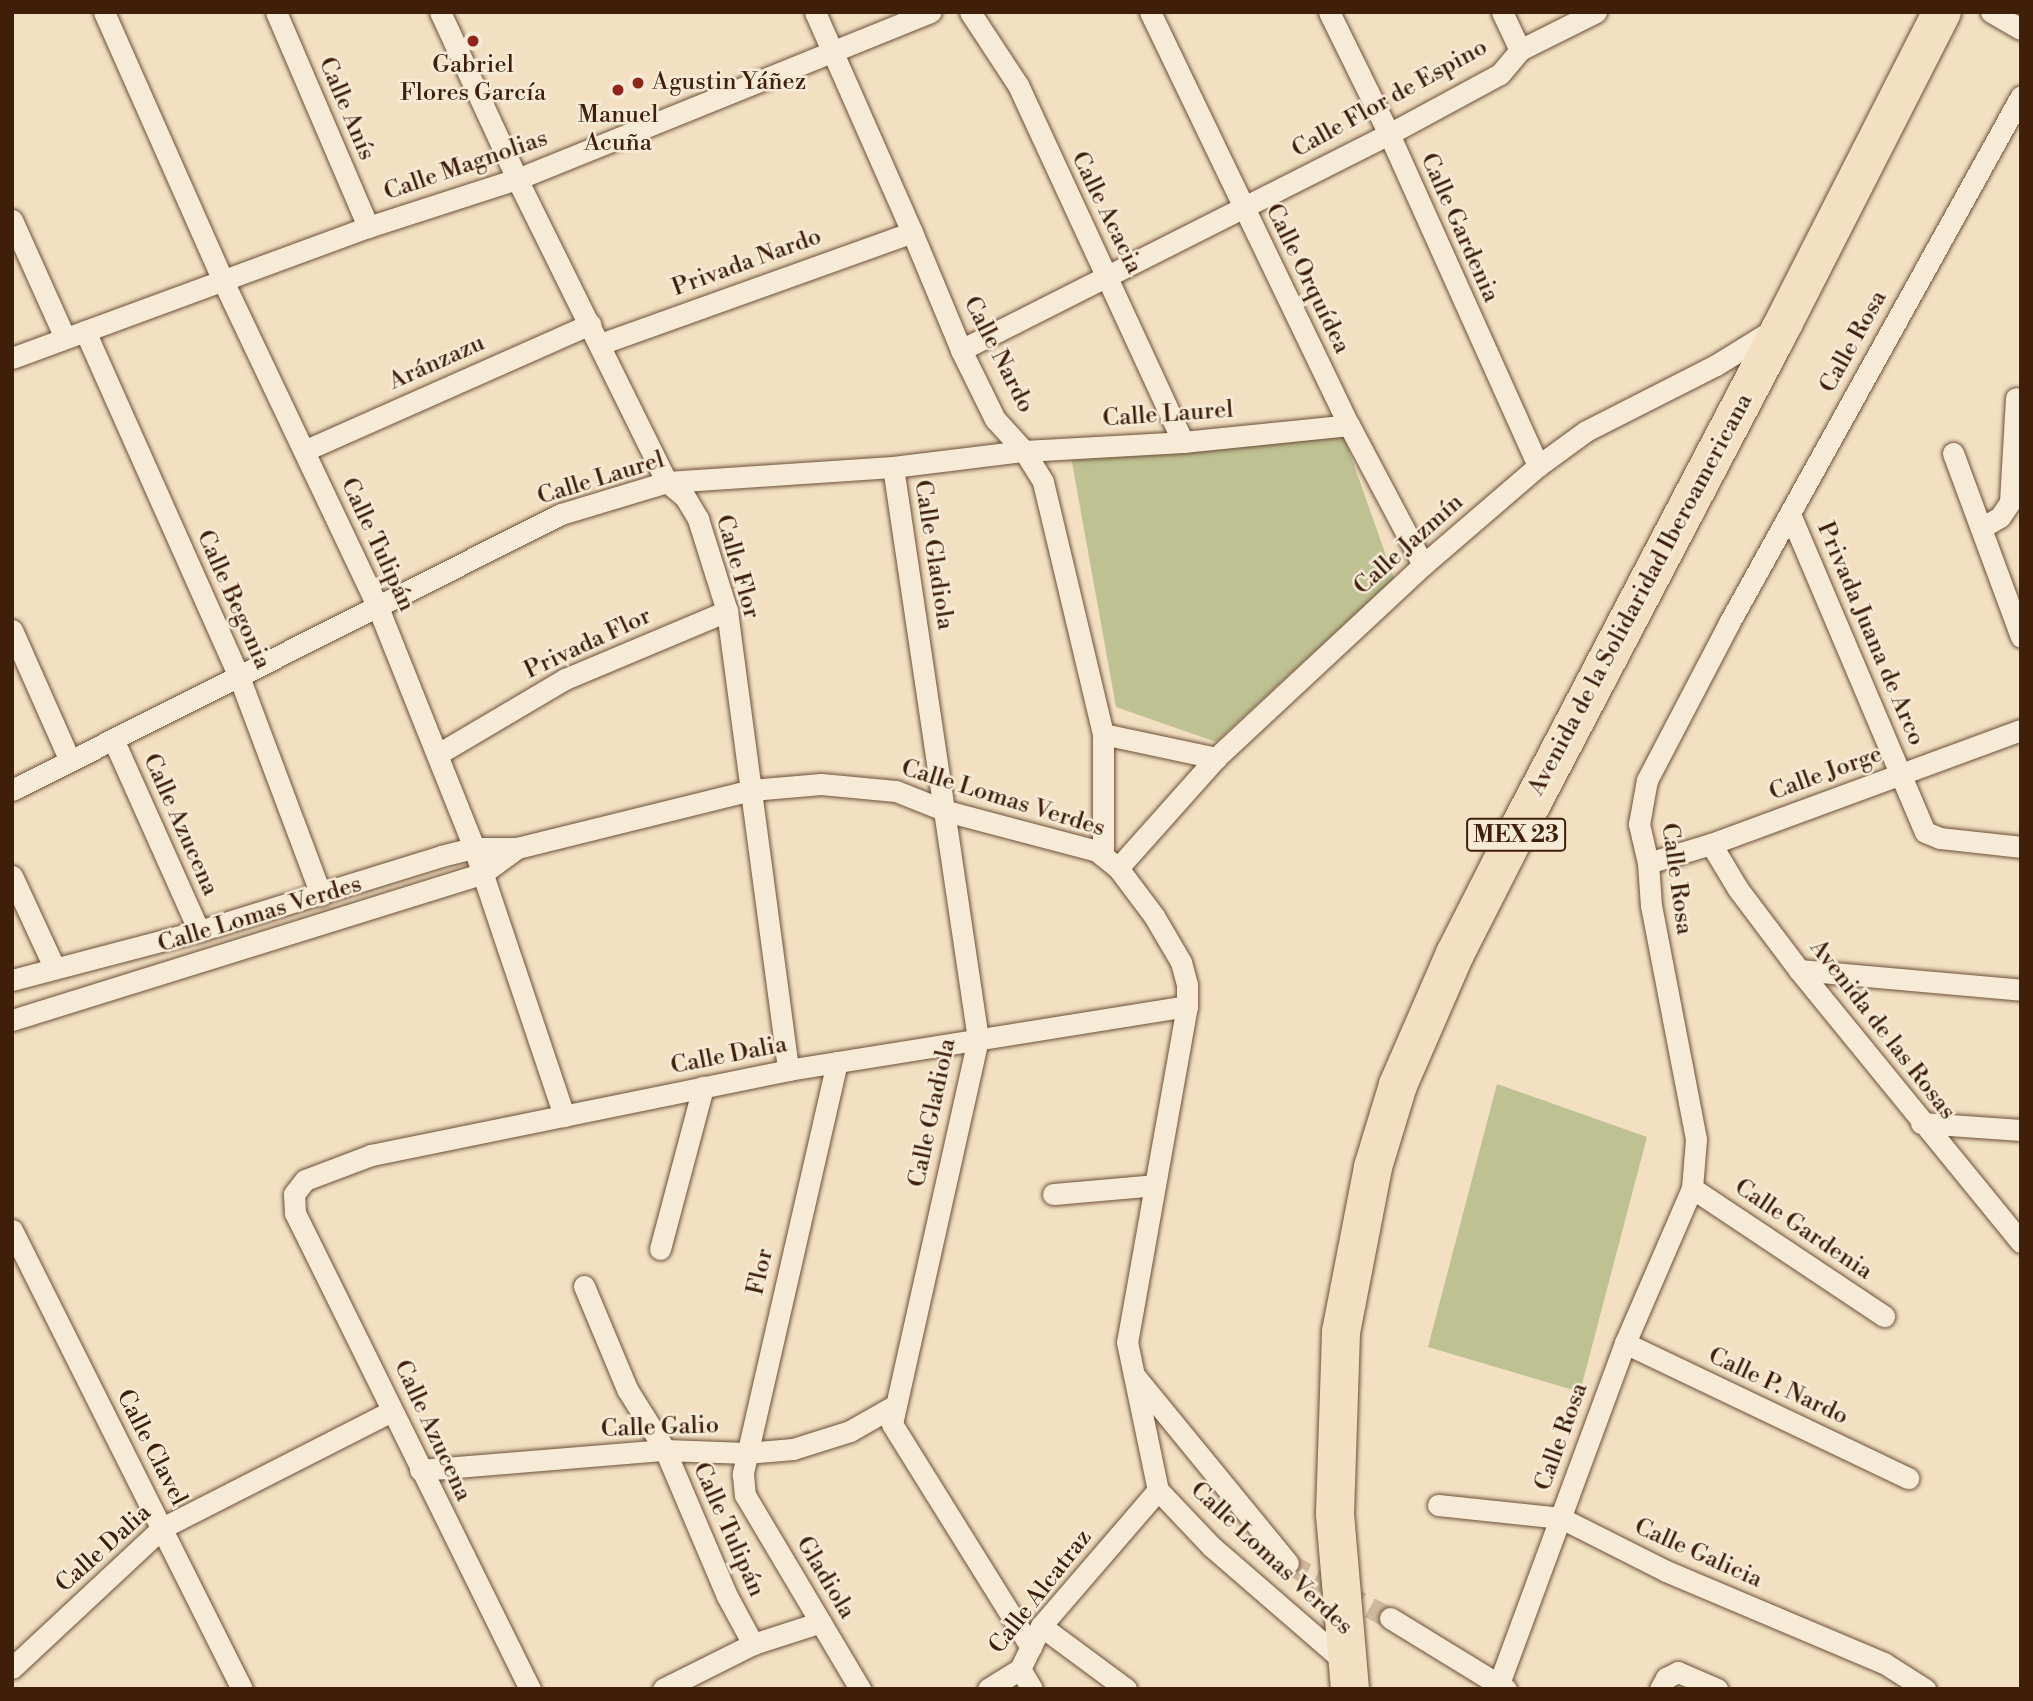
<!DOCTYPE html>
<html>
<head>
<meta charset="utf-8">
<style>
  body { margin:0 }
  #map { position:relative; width:2033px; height:1701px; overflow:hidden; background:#f3e0c3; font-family:"Libre Bodoni",serif }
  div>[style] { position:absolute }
  .green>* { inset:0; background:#bec192 }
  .street-tunnel>* { height:21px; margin-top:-10.5px; transform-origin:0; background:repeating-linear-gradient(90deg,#cfb99e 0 21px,transparent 0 31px) }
  .roads { filter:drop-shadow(0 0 2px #6c4f38) drop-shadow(0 0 2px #6c4f38) }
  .street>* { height:21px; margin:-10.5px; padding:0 10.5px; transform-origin:10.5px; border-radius:10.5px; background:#f7ebd8 }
  .highway>* { height:38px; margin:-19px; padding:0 19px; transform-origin:19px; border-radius:19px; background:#f3e0c3 }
  .dots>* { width:19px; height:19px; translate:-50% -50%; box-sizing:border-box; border:4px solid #f7ebd8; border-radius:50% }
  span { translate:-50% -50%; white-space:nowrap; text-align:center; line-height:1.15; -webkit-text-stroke:5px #f7ebd8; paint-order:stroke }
  .shield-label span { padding:2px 5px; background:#f7ebd8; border:2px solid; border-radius:5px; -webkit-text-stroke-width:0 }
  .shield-label { font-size:23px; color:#3f1f0a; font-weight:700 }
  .poi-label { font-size:24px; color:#3f1f0a }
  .left { translate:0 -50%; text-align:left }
  .street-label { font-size:24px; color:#3f1f0a }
  .frame { position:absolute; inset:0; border:14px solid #3f1f0a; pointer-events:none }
</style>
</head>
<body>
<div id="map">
  <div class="green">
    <div style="clip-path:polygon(1344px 437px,1394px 578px,1216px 742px,1116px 707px,1071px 457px)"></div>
    <div style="clip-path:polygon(1497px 1084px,1647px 1137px,1580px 1392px,1428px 1347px)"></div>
  </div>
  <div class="street-tunnel">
    <div style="left:1288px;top:1563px;width:116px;rotate:28.3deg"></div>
  </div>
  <div class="roads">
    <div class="street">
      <div style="left:104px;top:12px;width:294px;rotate:66.1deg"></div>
      <div style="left:223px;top:281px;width:359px;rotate:64.6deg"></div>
      <div style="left:377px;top:605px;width:262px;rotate:68.2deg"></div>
      <div style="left:474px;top:848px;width:283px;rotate:71.4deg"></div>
      <div style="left:276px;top:12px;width:234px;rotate:66.8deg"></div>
      <div style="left:440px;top:12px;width:184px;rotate:65.2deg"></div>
      <div style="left:517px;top:179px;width:338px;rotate:63.7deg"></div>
      <div style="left:667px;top:482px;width:23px;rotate:40deg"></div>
      <div style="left:685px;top:497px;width:26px;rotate:59deg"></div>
      <div style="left:698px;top:519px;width:96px;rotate:72.5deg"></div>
      <div style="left:727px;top:611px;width:463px;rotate:82.4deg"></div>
      <div style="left:815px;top:12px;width:240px;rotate:66.2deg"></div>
      <div style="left:912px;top:232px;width:128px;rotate:67.4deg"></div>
      <div style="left:961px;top:350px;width:77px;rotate:63.8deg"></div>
      <div style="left:995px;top:419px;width:43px;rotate:47.8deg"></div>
      <div style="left:1024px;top:451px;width:36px;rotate:58deg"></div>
      <div style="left:1043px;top:482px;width:259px;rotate:76.6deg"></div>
      <div style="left:1103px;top:734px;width:122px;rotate:90deg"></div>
      <div style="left:970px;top:12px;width:87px;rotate:56.7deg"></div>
      <div style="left:1018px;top:85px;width:393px;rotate:65.2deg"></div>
      <div style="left:1150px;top:12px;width:458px;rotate:64.3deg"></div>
      <div style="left:1349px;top:425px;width:158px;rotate:62.1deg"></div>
      <div style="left:1329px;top:12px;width:136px;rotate:63.8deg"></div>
      <div style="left:1389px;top:134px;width:364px;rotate:65.8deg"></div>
      <div style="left:1502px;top:12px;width:42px;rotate:64.7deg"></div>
      <div style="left:1991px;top:12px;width:34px;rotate:30deg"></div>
      <div style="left:12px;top:220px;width:129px;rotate:65.8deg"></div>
      <div style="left:85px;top:331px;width:376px;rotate:66deg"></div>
      <div style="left:238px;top:674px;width:236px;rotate:69.4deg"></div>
      <div style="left:600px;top:344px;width:331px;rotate:-19.7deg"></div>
      <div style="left:961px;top:350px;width:479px;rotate:-26.8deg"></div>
      <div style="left:1389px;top:134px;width:126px;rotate:-28.4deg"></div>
      <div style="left:1500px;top:74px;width:31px;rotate:-50deg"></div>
      <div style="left:1520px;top:50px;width:85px;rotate:-26.6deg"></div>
      <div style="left:12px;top:358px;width:379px;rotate:-20.2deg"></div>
      <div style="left:368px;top:227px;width:157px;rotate:-17.9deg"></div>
      <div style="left:517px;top:179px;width:446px;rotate:-22deg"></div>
      <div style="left:306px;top:450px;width:311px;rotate:-23.9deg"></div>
      <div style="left:1953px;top:453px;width:196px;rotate:69.7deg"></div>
      <div style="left:893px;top:467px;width:578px;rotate:81.55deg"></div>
      <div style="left:978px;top:1039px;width:394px;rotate:102.6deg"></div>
      <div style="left:892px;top:1424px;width:263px;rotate:58.1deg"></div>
      <div style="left:1790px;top:514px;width:345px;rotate:67deg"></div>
      <div style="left:1925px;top:832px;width:16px;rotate:22deg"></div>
      <div style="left:1940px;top:838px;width:81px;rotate:6.3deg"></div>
      <div style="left:1981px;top:528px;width:22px;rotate:-30deg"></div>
      <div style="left:2000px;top:517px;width:18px;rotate:-56deg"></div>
      <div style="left:2010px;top:502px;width:104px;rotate:-86.7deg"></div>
      <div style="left:12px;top:630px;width:143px;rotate:66.1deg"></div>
      <div style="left:1103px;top:734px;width:116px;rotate:12deg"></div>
      <div style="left:114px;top:741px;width:208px;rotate:65.9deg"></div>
      <div style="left:438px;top:754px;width:147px;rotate:-30.6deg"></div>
      <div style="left:565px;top:679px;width:176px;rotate:-22.8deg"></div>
      <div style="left:12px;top:790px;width:614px;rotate:-26.69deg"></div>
      <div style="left:561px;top:514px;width:111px;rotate:-16.8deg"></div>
      <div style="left:667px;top:482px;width:226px;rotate:-3.8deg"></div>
      <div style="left:893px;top:467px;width:132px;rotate:-7deg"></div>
      <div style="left:1024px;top:451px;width:159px;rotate:-3.2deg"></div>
      <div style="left:1183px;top:442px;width:167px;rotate:-5.8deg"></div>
      <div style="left:1711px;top:844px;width:52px;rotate:59deg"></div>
      <div style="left:1738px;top:889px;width:101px;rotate:53deg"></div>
      <div style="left:1799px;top:970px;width:351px;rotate:50.8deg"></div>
      <div style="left:1648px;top:863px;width:66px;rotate:-16.8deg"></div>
      <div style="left:1711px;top:844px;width:330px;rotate:-20.2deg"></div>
      <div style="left:1118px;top:868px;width:147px;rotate:-48.3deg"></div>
      <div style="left:1216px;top:758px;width:283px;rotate:-43deg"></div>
      <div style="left:1423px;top:565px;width:152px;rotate:-40.7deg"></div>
      <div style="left:1538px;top:466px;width:59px;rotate:-36.1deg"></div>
      <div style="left:1586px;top:431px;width:146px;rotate:-26.9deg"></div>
      <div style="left:1716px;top:365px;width:70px;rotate:-31.7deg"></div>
      <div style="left:12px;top:876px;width:100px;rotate:65.2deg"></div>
      <div style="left:1799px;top:970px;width:223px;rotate:5.1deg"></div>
      <div style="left:12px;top:980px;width:193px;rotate:-14.7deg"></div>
      <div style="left:199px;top:931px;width:253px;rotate:-17.2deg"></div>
      <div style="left:441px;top:856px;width:34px;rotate:-14deg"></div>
      <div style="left:474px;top:848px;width:43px"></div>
      <div style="left:517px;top:848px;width:241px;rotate:-13.9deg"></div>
      <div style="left:751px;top:790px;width:70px;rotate:-4.9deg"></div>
      <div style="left:821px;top:784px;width:75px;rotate:5.3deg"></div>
      <div style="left:896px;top:791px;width:54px;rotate:21.8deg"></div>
      <div style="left:946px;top:811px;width:156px;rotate:14.8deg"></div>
      <div style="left:1097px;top:851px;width:27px;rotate:39deg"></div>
      <div style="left:1118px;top:868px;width:60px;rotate:53.1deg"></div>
      <div style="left:1154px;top:916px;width:53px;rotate:59.6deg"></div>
      <div style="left:1181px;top:962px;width:24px;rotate:75deg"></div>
      <div style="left:1187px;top:985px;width:21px;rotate:90deg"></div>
      <div style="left:1187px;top:1006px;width:341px;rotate:100.1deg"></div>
      <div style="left:1127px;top:1342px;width:151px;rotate:78.2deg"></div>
      <div style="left:1158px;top:1490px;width:77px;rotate:46.6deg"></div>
      <div style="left:1211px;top:1546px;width:180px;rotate:40.9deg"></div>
      <div style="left:12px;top:1020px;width:493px;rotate:-17.3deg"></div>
      <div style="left:483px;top:873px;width:42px;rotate:-36.3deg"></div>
      <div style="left:837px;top:1062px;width:423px;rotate:102.9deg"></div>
      <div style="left:743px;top:1474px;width:21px;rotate:85deg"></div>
      <div style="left:745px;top:1495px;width:226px;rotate:59.3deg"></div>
      <div style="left:1921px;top:1123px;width:100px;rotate:4deg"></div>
      <div style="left:1692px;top:1188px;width:231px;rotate:33.7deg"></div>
      <div style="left:1053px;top:1194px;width:102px;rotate:-5deg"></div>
      <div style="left:12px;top:1230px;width:513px;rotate:63.39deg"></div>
      <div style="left:660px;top:1249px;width:168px;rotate:-75.1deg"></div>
      <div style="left:584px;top:1286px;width:112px;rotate:67.3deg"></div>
      <div style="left:627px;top:1389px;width:72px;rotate:58.1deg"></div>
      <div style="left:665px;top:1450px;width:159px;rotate:67deg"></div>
      <div style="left:727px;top:1596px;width:55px;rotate:61.6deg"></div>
      <div style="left:1625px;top:1343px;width:314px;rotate:25.5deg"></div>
      <div style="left:1134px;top:1375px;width:243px;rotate:50.7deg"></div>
      <div style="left:420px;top:1470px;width:246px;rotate:-4.7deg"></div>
      <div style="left:665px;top:1450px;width:81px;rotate:2.1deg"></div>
      <div style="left:746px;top:1453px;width:47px;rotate:-4.9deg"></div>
      <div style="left:793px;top:1449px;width:60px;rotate:-17.5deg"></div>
      <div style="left:850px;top:1431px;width:51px;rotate:-29.6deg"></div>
      <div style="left:1438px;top:1505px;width:124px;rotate:6deg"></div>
      <div style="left:1561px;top:1518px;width:118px;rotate:26.8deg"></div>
      <div style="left:1666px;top:1571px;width:237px;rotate:22.9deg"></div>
      <div style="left:1884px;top:1663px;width:49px;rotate:32.4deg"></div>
      <div style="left:1390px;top:1618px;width:136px;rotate:31.5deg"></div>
      <div style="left:1041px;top:1626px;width:106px;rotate:36.5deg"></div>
      <div style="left:12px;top:1668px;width:205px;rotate:-43deg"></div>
      <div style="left:162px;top:1528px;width:258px;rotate:-27deg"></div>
      <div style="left:1020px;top:1669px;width:23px;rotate:59deg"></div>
      <div style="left:530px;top:1689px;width:531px;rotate:-116.28deg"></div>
      <div style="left:295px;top:1213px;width:19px;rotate:-93deg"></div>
      <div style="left:294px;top:1194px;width:18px;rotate:-52deg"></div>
      <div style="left:305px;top:1180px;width:71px;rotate:-20.7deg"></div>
      <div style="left:371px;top:1155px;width:426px;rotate:-11.5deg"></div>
      <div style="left:788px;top:1070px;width:404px;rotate:-9.1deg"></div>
      <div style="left:663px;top:1689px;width:101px;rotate:-26.6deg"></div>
      <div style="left:753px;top:1644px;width:71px;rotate:-17.9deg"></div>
      <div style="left:988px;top:1689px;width:38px;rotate:-32deg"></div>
      <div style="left:1020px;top:1669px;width:48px;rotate:-64deg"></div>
      <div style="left:1041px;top:1626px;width:179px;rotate:-49.3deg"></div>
      <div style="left:1497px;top:1689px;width:369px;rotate:-69.7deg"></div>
      <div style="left:1625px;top:1343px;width:169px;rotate:-66.6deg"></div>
      <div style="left:1692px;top:1188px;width:49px;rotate:-85.3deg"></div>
      <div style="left:1696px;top:1139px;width:237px;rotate:-100.9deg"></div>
      <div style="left:1651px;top:906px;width:43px;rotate:-94deg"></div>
      <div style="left:1648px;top:863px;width:40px;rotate:-103deg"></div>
      <div style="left:1639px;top:824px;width:45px;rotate:-79.7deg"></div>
      <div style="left:1647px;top:780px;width:177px;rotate:-62.4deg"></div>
      <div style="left:1729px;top:623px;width:602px;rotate:-61.01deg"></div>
      <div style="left:1660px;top:1689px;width:13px;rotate:-61deg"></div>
      <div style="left:1666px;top:1678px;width:13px;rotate:-27deg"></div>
      <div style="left:1678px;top:1672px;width:43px;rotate:23.6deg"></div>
    </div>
    <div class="highway">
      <div style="left:1350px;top:1689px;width:176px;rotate:-94.9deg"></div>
      <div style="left:1335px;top:1514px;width:182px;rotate:-88.1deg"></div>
      <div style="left:1341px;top:1332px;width:168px;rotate:-79deg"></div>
      <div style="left:1373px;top:1167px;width:86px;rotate:-73deg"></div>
      <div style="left:1398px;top:1085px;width:143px;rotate:-66.5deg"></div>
      <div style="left:1455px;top:954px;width:141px;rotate:-63.1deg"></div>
      <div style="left:1519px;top:828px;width:569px;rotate:-62.35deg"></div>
      <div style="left:1783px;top:324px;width:350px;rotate:-63deg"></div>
    </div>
  </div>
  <div class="dots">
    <div style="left:473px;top:41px;background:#8f2418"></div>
    <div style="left:638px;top:83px;background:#8f2418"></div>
    <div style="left:618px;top:90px;background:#8f2418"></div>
  </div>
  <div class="shield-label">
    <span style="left:1516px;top:835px">MEX 23</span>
  </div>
  <div class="poi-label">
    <span style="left:473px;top:80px">Gabriel<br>Flores García</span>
    <span class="left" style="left:652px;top:83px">Agustin Yáñez</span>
    <span style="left:618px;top:130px">Manuel<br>Acuña</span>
  </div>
  <div class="street-label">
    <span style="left:1390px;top:99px;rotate:-29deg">Calle Flor de Espino</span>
    <span style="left:346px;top:109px;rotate:67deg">Calle Anís</span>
    <span style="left:466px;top:166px;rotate:-19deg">Calle Magnolias</span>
    <span style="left:1106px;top:213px;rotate:64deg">Calle Acacia</span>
    <span style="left:1459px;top:228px;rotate:66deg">Calle Gardenia</span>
    <span style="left:747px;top:263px;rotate:-20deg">Privada Nardo</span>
    <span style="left:1307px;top:279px;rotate:64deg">Calle Orquídea</span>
    <span style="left:1854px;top:342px;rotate:-61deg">Calle Rosa</span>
    <span style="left:998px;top:355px;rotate:63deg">Calle Nardo</span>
    <span style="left:437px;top:363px;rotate:-24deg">Aránzazu</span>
    <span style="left:1168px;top:415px;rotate:-4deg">Calle Laurel</span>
    <span style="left:601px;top:479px;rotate:-17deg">Calle Laurel</span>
    <span style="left:377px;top:545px;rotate:65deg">Calle Tulipán</span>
    <span style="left:1409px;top:545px;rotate:-42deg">Calle Jazmín</span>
    <span style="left:933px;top:555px;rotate:81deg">Calle Gladiola</span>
    <span style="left:737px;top:567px;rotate:74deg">Calle Flor</span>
    <span style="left:1641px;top:595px;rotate:-62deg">Avenida de la Solidaridad Iberoamericana</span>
    <span style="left:233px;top:600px;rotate:66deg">Calle Begonia</span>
    <span style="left:1870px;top:634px;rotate:67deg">Privada Juana de Arco</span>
    <span style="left:588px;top:644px;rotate:-25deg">Privada Flor</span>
    <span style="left:1826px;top:774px;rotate:-20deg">Calle Jorge</span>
    <span style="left:1003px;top:799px;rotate:17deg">Calle Lomas Verdes</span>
    <span style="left:180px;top:825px;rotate:66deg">Calle Azucena</span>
    <span style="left:1676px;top:879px;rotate:82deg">Calle Rosa</span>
    <span style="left:260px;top:915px;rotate:-17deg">Calle Lomas Verdes</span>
    <span style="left:1882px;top:1030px;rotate:52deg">Avenida de las Rosas</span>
    <span style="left:729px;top:1056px;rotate:-11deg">Calle Dalia</span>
    <span style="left:933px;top:1113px;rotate:-78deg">Calle Gladiola</span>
    <span style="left:1803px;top:1230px;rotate:34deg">Calle Gardenia</span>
    <span style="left:761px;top:1272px;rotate:-77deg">Flor</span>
    <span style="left:1778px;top:1387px;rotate:25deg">Calle P. Nardo</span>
    <span style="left:660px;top:1428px;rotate:-2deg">Calle Galio</span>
    <span style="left:432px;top:1431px;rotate:65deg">Calle Azucena</span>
    <span style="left:1562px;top:1437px;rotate:-70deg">Calle Rosa</span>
    <span style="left:151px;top:1448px;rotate:63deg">Calle Clavel</span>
    <span style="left:728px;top:1530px;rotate:66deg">Calle Tulipán</span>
    <span style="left:104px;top:1549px;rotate:-42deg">Calle Dalia</span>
    <span style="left:1698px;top:1554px;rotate:24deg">Calle Galicia</span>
    <span style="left:1271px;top:1559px;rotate:43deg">Calle Lomas Verdes</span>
    <span style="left:825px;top:1578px;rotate:59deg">Gladiola</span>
    <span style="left:1041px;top:1592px;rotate:-52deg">Calle Alcatraz</span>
  </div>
  <div class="frame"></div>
</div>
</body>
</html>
